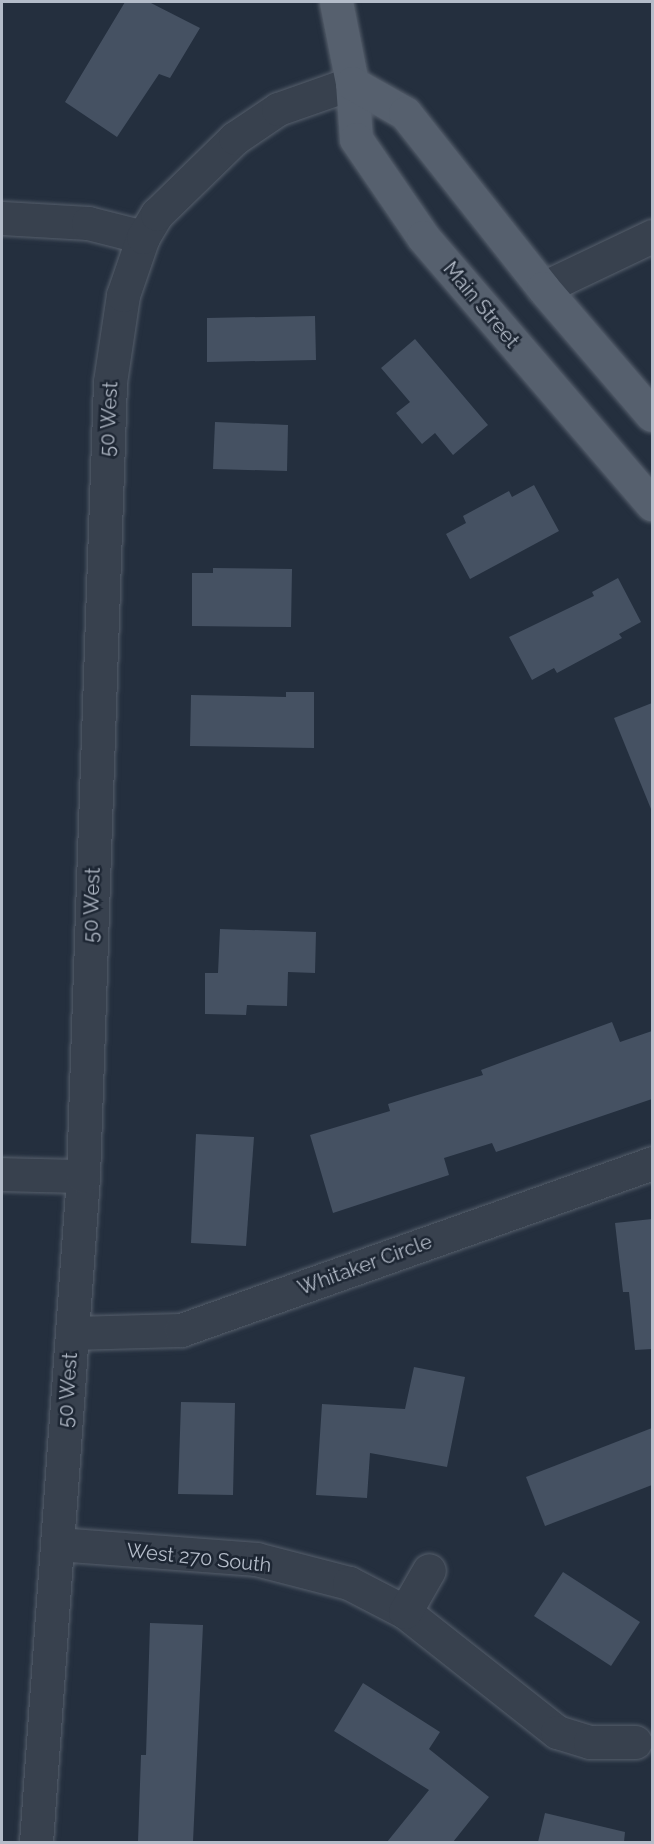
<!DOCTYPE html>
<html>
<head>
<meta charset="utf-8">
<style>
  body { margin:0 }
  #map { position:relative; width:654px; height:1844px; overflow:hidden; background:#242f3e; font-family:Raleway,sans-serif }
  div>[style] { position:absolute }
  .building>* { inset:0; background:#455162 }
  .roads { filter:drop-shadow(0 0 2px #565f6c) drop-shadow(0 0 2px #565f6c) }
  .minor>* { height:33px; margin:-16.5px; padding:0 16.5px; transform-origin:16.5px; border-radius:16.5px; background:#38414e }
  .major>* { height:33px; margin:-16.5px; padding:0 16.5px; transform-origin:16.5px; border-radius:16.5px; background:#56606e }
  span { translate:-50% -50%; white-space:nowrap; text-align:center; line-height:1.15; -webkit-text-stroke:5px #1d2633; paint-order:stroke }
  .street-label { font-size:20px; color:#b4bcc9 }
  .frame { position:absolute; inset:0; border:3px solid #b4bcc9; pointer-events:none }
</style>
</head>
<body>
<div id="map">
  <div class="building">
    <div style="clip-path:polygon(125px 2px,149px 2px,200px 28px,170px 78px,159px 74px,117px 137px,65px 102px)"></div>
    <div style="clip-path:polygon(315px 316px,316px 360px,207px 362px,207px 318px)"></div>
    <div style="clip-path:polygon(415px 339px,488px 425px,453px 455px,435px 433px,422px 444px,396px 413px,410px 402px,381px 368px)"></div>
    <div style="clip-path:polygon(215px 422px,288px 425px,287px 471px,213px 469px)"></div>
    <div style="clip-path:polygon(534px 485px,559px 531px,470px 579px,446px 534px,466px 523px,463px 516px,509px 491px,512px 497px)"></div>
    <div style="clip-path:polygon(213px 568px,292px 569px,291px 627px,192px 626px,192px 573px,213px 573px)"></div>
    <div style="clip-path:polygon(618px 578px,641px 622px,619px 634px,622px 638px,557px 673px,554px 668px,532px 680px,509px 637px,594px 596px,592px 592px)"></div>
    <div style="clip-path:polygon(286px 692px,314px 692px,314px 748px,190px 746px,191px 695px,286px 697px)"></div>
    <div style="clip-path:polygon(652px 703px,652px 809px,651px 809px,614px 718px)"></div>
    <div style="clip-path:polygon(220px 929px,316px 932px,315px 973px,288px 972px,287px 1006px,247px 1005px,246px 1015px,205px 1014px,205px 973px,218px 973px)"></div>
    <div style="clip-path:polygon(612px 1022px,620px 1042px,652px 1031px,652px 1099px,496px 1152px,492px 1143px,444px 1158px,449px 1175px,333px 1213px,310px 1135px,390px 1111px,388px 1104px,483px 1075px,481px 1070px)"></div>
    <div style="clip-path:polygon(196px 1134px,254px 1137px,246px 1246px,191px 1243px)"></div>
    <div style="clip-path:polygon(652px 1219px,652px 1349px,635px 1350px,629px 1292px,623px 1292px,615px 1223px)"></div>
    <div style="clip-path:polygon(414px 1367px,465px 1377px,447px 1467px,370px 1453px,367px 1498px,316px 1495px,322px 1404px,405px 1409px)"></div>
    <div style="clip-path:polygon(181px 1402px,235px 1403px,233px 1495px,178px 1494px)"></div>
    <div style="clip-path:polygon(652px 1428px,652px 1485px,545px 1526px,526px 1477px)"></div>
    <div style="clip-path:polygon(563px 1572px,640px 1622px,611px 1666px,534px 1616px)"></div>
    <div style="clip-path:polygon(150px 1623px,203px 1625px,193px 1842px,138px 1842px,141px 1755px,146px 1755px)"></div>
    <div style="clip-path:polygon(363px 1683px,440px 1732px,429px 1749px,489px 1797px,453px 1842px,387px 1842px,429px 1790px,334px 1731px)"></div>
    <div style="clip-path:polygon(545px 1813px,625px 1832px,624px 1842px,538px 1842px)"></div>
  </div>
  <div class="roads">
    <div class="minor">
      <div style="left:2px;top:218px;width:86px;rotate:3.3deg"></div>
      <div style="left:88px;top:223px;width:57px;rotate:14.3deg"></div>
      <div style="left:543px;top:288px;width:121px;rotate:-25.5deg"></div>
      <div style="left:2px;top:1174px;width:81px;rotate:1.4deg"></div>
      <div style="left:72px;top:1333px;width:109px;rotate:-1.6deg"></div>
      <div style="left:181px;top:1330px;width:500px;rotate:-19.5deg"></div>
      <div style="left:57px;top:1544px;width:200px;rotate:4.3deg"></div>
      <div style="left:256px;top:1559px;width:96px;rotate:14.5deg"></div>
      <div style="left:349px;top:1583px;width:63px;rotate:27.4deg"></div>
      <div style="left:405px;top:1612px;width:194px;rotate:38.3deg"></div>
      <div style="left:557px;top:1732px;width:34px;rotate:17deg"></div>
      <div style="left:590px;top:1742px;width:45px"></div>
      <div style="left:405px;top:1612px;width:48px;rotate:-60.3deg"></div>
      <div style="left:36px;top:1842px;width:668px;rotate:-85.96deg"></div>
      <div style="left:83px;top:1176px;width:794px;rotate:-88.05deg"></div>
      <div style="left:110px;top:382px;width:88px;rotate:-81.5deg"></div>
      <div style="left:123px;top:295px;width:61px;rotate:-71deg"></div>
      <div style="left:143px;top:237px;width:27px;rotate:-59deg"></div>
      <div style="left:157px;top:214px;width:109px;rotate:-44.3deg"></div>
      <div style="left:235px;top:138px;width:52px;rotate:-34deg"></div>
      <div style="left:278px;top:109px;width:78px;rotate:-19.4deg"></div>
    </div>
    <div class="major">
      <div style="left:336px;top:2px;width:83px;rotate:78.8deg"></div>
      <div style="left:352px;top:83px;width:56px;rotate:85.9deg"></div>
      <div style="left:356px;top:139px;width:119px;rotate:55.6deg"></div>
      <div style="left:423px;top:237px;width:352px;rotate:49.4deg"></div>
      <div style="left:352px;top:83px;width:61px;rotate:29.5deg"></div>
      <div style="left:405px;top:113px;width:223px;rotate:51.7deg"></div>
      <div style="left:543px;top:288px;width:167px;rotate:49.4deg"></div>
    </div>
  </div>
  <div class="street-label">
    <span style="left:481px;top:305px;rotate:50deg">Main Street</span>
    <span style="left:109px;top:419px;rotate:-87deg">50 West</span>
    <span style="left:92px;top:905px;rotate:-88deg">50 West</span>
    <span style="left:365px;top:1265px;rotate:-20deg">Whitaker Circle</span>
    <span style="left:68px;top:1390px;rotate:-86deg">50 West</span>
    <span style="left:199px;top:1558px;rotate:6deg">West 270 South</span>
  </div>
  <div class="frame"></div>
</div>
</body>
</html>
